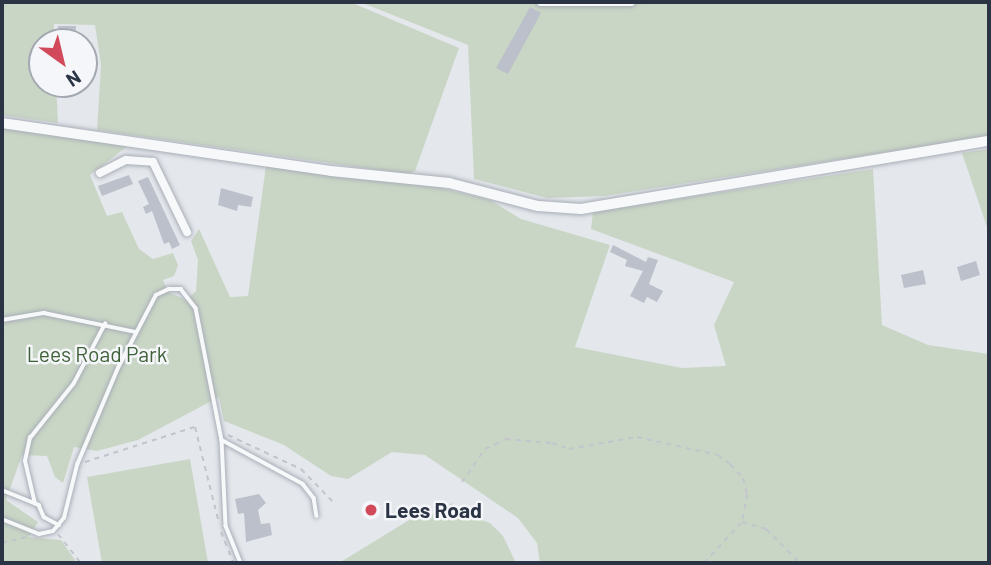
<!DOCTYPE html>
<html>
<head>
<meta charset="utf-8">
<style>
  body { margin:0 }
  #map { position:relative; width:991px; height:565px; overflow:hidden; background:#e4e7ec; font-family:Barlow,sans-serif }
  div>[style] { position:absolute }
  .green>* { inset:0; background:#c9d6c5 }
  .building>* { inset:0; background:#bbc0ca }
  .path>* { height:2px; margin-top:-1px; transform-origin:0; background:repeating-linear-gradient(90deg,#c2c5cb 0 5px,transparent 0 10px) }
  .roads { filter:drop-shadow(0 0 2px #a9aeb7) drop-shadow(0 0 2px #a9aeb7) }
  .service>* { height:3.5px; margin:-1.75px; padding:0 1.75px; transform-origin:1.75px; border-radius:1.75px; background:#f7f8fa }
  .minor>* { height:8px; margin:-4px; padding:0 4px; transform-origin:4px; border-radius:4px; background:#f7f8fa }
  .tertiary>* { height:10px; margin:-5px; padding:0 5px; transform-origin:5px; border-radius:5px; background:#f7f8fa }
  .dots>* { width:19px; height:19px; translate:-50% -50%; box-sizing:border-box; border:4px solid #f4f6f9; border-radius:50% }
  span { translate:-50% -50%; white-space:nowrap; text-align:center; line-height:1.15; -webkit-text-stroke:5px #f4f6f9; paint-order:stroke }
  .park-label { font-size:21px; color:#3f6138 }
  .poi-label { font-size:21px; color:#2b3445; font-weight:700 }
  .left { translate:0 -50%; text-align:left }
  .frame { position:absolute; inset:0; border:4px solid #2b3445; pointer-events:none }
  .north { position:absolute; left:28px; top:28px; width:70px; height:70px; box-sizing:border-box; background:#f4f6f9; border:2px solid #a4a8b1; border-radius:50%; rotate:146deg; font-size:19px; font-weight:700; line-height:28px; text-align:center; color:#2b3445 }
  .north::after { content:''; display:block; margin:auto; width:24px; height:32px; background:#d1495b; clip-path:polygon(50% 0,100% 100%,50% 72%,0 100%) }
</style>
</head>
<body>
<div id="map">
  <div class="green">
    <div style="clip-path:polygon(2px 2px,350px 2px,459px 48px,415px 171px,407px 174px,97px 130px,101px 65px,95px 25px,54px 24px,54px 42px,42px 42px,42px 84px,56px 84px,58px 123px,2px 115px)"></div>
    <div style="clip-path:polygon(360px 2px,989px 2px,989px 136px,604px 196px,547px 198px,474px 179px,468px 45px)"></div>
    <div style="clip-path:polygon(2px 126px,129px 145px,90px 175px,107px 216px,122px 212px,139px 249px,153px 259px,173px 253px,178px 265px,174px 276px,163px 280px,168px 292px,186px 300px,196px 291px,198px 260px,191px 241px,199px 229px,230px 297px,248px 296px,266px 166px,437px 187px,490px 200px,521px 219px,610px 245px,575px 347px,682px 368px,726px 366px,714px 325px,734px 282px,591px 229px,593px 212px,873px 169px,882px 325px,928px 345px,989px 354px,989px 563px,540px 563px,537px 543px,518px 518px,425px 455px,392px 452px,348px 479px,331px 476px,284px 445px,224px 421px,219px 397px,138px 440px,97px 451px,74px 447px,63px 483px,55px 477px,47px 456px,22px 455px,6px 500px,38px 522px,29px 537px,61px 540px,77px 563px,2px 563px)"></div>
    <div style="clip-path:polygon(989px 149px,989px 233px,962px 153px)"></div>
    <div style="clip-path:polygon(190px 459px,208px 563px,102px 563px,87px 477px)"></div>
    <div style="clip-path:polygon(452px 503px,458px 512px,490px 523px,503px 536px,516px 563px,339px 563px,419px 514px,423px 520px)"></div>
  </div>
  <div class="building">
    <div style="clip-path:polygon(530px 7px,541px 13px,508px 74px,496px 68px)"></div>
    <div style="clip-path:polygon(58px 26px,76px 26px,75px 42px,57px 42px)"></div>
    <div style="clip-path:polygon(129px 175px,133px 184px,102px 196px,98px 186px)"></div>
    <div style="clip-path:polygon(148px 177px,180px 245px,172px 249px,169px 242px,164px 244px,152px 211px,146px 214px,143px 207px,149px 204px,138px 181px)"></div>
    <div style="clip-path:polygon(221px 188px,253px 197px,251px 207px,238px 205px,237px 211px,218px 205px)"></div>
    <div style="clip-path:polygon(613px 245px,646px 262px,648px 257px,658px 260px,649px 284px,663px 291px,657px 302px,647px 297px,644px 303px,630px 296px,643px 271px,625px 266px,627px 260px,610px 252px)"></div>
    <div style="clip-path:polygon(976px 261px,980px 275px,961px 281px,957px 267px)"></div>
    <div style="clip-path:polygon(923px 270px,926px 284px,904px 288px,901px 275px)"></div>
    <div style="clip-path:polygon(259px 494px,266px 503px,258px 510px,261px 524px,270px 523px,272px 535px,246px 542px,244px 513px,238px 514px,235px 499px)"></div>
  </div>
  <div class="path">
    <div style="left:228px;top:435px;width:81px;rotate:25deg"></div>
    <div style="left:301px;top:469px;width:50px;rotate:45.8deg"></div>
    <div style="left:85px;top:462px;width:115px;rotate:-17.7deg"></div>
    <div style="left:195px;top:427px;width:99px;rotate:76deg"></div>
    <div style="left:462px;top:482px;width:40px;rotate:-55.1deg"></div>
    <div style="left:485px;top:449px;width:23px;rotate:-25deg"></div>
    <div style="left:506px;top:439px;width:46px;rotate:5deg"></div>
    <div style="left:552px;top:443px;width:18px;rotate:19deg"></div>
    <div style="left:569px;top:449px;width:69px;rotate:-10deg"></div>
    <div style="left:637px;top:437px;width:83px;rotate:12.5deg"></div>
    <div style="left:718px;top:455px;width:15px;rotate:37deg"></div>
    <div style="left:730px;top:464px;width:19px;rotate:47deg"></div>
    <div style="left:743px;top:478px;width:16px;rotate:76deg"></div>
    <div style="left:747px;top:494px;width:28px;rotate:100deg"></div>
    <div style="left:221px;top:532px;width:32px;rotate:68deg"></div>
    <div style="left:58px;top:534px;width:37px;rotate:52deg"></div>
    <div style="left:2px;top:543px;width:29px;rotate:-14deg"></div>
    <div style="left:704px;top:563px;width:56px;rotate:-47.2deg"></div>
    <div style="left:742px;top:522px;width:25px;rotate:16deg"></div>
    <div style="left:766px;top:529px;width:48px;rotate:45deg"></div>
  </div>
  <div class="roads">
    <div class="service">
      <div style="left:2px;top:320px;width:43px;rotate:-9.5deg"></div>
      <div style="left:44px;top:313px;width:94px;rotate:11.7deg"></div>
      <div style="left:222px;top:440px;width:86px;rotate:87.3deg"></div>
      <div style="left:226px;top:526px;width:40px;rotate:68deg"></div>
      <div style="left:2px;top:490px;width:40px;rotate:22deg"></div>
      <div style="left:39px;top:505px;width:13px;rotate:67deg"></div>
      <div style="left:44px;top:517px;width:17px;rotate:28deg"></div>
      <div style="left:35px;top:504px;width:44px;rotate:-103.1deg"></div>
      <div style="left:25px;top:461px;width:24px;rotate:-78deg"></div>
      <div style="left:30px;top:438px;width:70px;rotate:-51.3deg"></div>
      <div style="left:74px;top:383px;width:67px;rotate:-62.3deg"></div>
      <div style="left:2px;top:519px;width:40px;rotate:22deg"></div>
      <div style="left:39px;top:534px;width:14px;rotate:-12deg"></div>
      <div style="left:53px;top:531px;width:17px;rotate:-50deg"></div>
      <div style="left:64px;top:518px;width:55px;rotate:-76.2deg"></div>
      <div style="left:77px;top:465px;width:105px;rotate:-67.1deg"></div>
      <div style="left:118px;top:368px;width:82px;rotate:-62.5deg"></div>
      <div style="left:156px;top:295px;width:14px;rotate:-25deg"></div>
      <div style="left:169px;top:289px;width:12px"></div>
      <div style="left:181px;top:289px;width:24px;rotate:52deg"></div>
      <div style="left:196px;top:308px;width:135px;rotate:78.9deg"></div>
      <div style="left:222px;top:440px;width:92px;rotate:28.5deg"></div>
      <div style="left:303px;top:484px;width:18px;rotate:52deg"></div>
      <div style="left:314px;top:498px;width:18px;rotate:81deg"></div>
    </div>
    <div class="minor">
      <div style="left:541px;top:2px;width:90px"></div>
      <div style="left:100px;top:173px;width:29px;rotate:-27deg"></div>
      <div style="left:126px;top:160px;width:27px;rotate:4deg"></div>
      <div style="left:153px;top:162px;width:78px;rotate:64.1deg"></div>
    </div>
    <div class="tertiary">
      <div style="left:2px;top:123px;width:332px;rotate:8.3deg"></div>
      <div style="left:331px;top:171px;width:119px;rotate:5.8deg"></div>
      <div style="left:449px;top:183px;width:92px;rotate:14.5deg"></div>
      <div style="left:538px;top:206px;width:43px;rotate:4deg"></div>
      <div style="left:581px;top:209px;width:414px;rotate:-9.5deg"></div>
    </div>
  </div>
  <div class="dots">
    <div style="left:371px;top:510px;background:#d1495b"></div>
  </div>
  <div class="park-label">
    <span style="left:97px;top:354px">Lees Road Park</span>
  </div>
  <div class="poi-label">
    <span class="left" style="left:385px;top:510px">Lees Road</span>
  </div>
  <div class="frame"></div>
  <div class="north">N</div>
</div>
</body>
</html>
